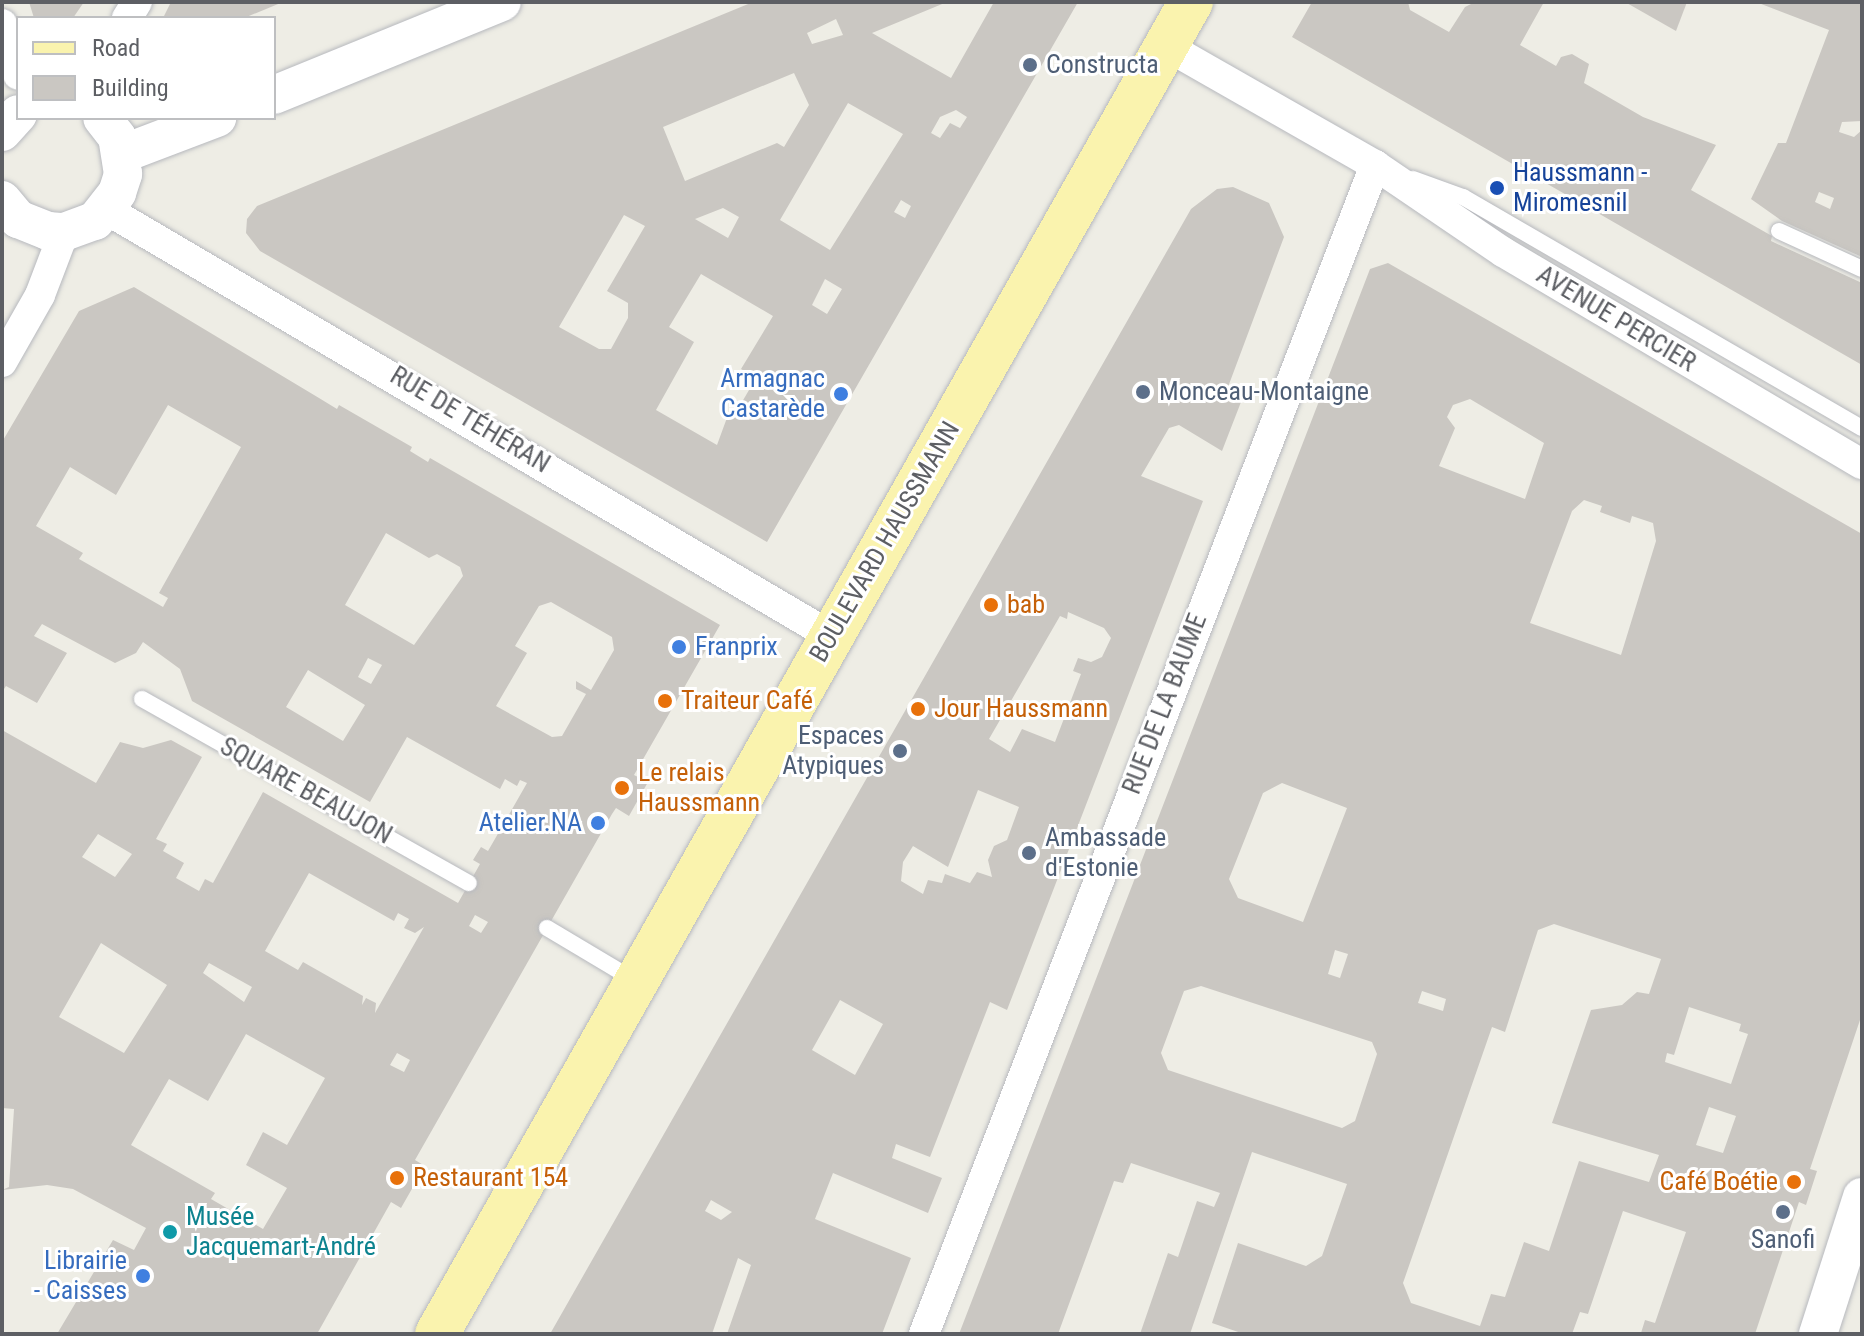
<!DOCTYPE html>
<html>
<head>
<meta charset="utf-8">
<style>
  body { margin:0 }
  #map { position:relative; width:1864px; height:1336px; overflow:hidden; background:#eeede5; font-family:"Roboto Condensed",sans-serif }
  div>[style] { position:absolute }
  .building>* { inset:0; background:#cac7c2 }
  .roads { filter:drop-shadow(0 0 2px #b7b9be) drop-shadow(0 0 2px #b7b9be) }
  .service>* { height:16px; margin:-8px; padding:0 8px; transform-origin:8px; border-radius:8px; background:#fff }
  .minor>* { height:30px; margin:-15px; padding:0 15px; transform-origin:15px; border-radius:15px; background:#fff }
  .tertiary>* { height:38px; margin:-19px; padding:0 19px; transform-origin:19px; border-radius:19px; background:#fff }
  .primary>* { height:44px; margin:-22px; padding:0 22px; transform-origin:22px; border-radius:22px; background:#faf3ae }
  .dots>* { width:22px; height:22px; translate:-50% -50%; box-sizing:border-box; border:4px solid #fff; border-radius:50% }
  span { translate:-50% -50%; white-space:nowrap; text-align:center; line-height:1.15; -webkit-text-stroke:6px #fff; paint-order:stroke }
  .service-label { font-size:26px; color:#4e5e75 }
  .left { translate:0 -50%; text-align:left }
  .right { translate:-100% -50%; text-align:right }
  .transit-label { font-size:26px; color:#164399 }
  .street-label { font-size:26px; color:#5d5f64 }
  .shop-label { font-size:26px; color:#366cbe }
  .food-label { font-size:26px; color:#c56008 }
  .culture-label { font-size:26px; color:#0d838f }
  .frame { position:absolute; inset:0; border:4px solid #5d5f64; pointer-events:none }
  .legend { position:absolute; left:16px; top:16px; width:260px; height:104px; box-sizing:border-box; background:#fff; border:2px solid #bebfc1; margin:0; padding:10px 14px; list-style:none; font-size:24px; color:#5d5f64 }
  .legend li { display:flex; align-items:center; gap:16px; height:40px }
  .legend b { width:40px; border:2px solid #bebfc1 }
</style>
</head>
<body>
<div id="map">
  <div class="building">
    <div style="clip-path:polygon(29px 2px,84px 2px,73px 18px,34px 18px)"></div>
    <div style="clip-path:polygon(171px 2px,283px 2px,244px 18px,163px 18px)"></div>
    <div style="clip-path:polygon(evenodd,753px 2px,947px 2px,872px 33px,951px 78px,994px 2px,1078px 2px,767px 542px,260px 251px,246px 233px,247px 219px,257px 206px,753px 2px,836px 19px,843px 35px,812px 44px,807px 33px,836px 19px,753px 2px,794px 73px,809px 105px,784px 147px,777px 143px,685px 181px,663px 127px,794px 73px,753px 2px,848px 103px,903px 134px,830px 250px,780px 220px,848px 103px,753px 2px,956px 110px,967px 117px,960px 128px,950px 123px,940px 138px,931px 133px,940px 117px,956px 110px,753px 2px,901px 200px,911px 206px,905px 218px,894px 212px,901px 200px,753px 2px,723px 208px,739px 217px,728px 238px,695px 219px,723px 208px,753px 2px,624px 215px,645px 226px,607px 291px,628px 303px,628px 318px,611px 349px,599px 349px,559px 327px,624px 215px,753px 2px,701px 274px,773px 316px,741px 369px,756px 378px,735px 414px,728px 415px,717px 445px,656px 410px,694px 342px,669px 327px,701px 274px,753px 2px,825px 279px,842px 289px,827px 314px,812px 305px,825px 279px)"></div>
    <div style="clip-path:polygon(1312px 2px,1408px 2px,1410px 10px,1449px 32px,1465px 7px,1475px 2px,1544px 2px,1520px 45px,1556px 66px,1561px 57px,1572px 54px,1589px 64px,1584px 83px,1643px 117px,1716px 145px,1691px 190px,1772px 236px,1771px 241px,1862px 283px,1862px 365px,1292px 37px)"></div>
    <div style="clip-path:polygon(1625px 2px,1687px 2px,1676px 31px)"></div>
    <div style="clip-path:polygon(evenodd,1756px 2px,1862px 2px,1862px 121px,1842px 122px,1839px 132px,1854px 137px,1862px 130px,1862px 257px,1782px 221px,1751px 199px,1778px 143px,1786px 143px,1829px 30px,1756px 2px,1819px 192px,1834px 198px,1830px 209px,1815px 202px,1819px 192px)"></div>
    <div style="clip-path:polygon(evenodd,1233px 187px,1269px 203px,1284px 237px,1225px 395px,1241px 402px,1222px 451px,1179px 425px,1169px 428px,1141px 476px,1203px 501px,1007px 1010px,990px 1002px,930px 1157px,896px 1144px,892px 1158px,942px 1178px,928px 1213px,833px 1173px,815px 1219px,911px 1258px,882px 1334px,727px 1334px,751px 1265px,738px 1258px,712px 1334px,550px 1334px,1191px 209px,1217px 189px,1233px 187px,1068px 612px,1104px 628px,1111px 638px,1102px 657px,1091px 662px,1078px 658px,1073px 671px,1081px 674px,1055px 742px,1022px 729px,1010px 752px,989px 739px,1060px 616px,1067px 619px,1068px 612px,1233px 187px,978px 790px,1019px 807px,1007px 840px,994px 846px,988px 860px,992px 877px,977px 872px,970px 883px,945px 874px,942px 883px,928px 880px,923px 894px,901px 881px,903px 862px,913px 846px,948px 867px,978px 790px,1233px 187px,840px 1000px,883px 1024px,855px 1075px,812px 1050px,840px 1000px,1233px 187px,711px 1200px,732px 1212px,721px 1220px,705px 1211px,711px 1200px)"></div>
    <div style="clip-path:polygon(evenodd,1388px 263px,1862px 534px,1862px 1014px,1810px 1169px,1817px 1171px,1806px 1205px,1799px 1202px,1755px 1334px,1641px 1333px,1645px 1320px,1655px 1323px,1686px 1232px,1623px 1211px,1588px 1314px,1580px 1312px,1572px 1334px,1244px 1334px,1212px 1323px,1238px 1243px,1306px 1266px,1322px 1256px,1347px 1184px,1252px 1152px,1190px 1334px,1140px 1334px,1168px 1253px,1178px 1257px,1197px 1201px,1214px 1207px,1220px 1193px,1131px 1163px,1123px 1183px,1114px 1181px,1058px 1334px,959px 1334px,1370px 269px,1388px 263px,1470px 399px,1544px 443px,1525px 499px,1439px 466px,1455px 428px,1447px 417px,1453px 405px,1470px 399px,1388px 263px,1584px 500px,1602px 506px,1600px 512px,1630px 523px,1632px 516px,1653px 523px,1656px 541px,1621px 655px,1530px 623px,1572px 511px,1584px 500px,1388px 263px,1282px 783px,1347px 808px,1303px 922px,1238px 898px,1229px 879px,1263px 793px,1282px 783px,1388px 263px,1554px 924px,1661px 959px,1649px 994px,1637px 992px,1622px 1005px,1591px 1010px,1552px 1123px,1659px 1155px,1649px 1182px,1579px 1161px,1549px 1251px,1524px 1242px,1505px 1297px,1491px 1294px,1480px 1326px,1411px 1303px,1403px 1283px,1492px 1027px,1505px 1032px,1538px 930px,1554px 924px,1388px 263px,1335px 950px,1348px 954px,1340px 978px,1328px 974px,1335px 950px,1388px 263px,1201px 986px,1372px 1042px,1377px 1054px,1355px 1121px,1342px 1128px,1168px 1070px,1161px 1053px,1184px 991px,1201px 986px,1388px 263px,1422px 991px,1446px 999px,1443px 1011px,1418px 1003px,1422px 991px,1388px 263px,1689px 1007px,1741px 1024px,1739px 1031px,1748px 1034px,1731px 1084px,1665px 1062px,1667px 1053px,1674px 1055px,1689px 1007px,1388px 263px,1709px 1107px,1736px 1116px,1723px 1153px,1696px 1145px,1709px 1107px)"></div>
    <div style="clip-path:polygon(evenodd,134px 287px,319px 398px,337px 409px,339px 405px,412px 447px,410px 451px,428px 462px,430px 458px,720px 625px,634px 775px,648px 782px,629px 816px,616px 808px,612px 814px,415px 1160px,425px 1166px,401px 1208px,391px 1202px,317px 1334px,57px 1334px,113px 1240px,134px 1250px,146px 1228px,73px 1189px,47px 1185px,2px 1190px,9px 1187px,14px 1109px,2px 1108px,2px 730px,96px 783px,120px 742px,143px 748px,171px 740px,202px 757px,156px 839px,167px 844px,163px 851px,184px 863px,176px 878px,199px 891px,205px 879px,213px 883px,263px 792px,458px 903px,480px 864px,473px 860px,481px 847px,488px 851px,527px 783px,520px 780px,517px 786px,505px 779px,500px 789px,407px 737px,370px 802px,192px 701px,180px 669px,143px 642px,136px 653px,115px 663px,42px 624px,34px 636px,67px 653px,37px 703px,6px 686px,2px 692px,2px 442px,79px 311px,134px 287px,168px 405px,241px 447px,159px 593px,168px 598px,163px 607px,79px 559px,83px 553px,36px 526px,70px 467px,116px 495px,168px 405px,134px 287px,386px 533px,429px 558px,437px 554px,460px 567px,463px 576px,414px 645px,345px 605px,386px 533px,134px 287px,551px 602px,612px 637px,614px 650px,591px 690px,576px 681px,576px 689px,586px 694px,562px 736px,552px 737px,496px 706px,527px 653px,515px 646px,539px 606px,551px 602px,134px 287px,368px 658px,382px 665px,371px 684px,358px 677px,368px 658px,134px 287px,308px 670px,365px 705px,343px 741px,286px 707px,308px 670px,134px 287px,98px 834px,132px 854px,115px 877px,82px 857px,98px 834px,134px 287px,309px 873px,394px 921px,398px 913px,409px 919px,404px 928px,415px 933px,424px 927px,375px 1013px,376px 1003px,366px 998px,362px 1005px,363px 996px,303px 962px,298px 970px,265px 951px,309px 873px,134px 287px,475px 915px,488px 922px,481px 933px,469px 926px,475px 915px,134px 287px,101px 943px,167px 985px,124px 1053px,59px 1017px,101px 943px,134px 287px,209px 963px,252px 987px,244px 1002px,203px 973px,209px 963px,134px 287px,246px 1034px,325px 1078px,287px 1145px,263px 1132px,246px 1165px,287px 1188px,263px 1229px,211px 1199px,215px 1193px,131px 1145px,169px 1079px,208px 1101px,246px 1034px,134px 287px,397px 1053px,410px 1060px,404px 1072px,390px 1065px,397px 1053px)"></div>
  </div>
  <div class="roads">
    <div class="service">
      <div style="left:1413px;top:179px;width:53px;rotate:19.8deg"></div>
      <div style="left:1463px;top:197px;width:461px;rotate:30.1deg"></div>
      <div style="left:1779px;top:231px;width:91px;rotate:24.6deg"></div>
      <div style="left:142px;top:699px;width:375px;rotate:29.4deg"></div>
      <div style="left:547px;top:928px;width:104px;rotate:30.8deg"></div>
    </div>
    <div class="minor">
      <div style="left:127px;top:18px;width:19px;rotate:-58deg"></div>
      <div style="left:2px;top:24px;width:53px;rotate:72.6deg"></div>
      <div style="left:1166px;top:46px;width:241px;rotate:29.7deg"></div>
      <div style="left:1375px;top:165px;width:155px;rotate:34.2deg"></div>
      <div style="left:1503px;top:252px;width:417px;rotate:30.6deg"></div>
      <div style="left:107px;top:210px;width:840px;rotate:30.47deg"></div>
      <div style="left:2px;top:362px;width:77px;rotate:-60.4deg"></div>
      <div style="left:40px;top:295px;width:67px;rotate:-69.1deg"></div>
      <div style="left:924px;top:1334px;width:1253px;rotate:-68.9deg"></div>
    </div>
    <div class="tertiary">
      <div style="left:274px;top:95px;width:246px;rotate:-22.2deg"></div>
      <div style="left:2px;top:132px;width:24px;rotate:-48deg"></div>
      <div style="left:122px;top:154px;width:102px;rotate:-20.8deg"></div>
      <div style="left:2px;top:200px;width:25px;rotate:50deg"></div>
      <div style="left:18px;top:219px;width:32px;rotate:22deg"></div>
      <div style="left:48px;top:231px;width:16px;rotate:4deg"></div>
      <div style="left:64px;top:232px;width:33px;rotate:-20deg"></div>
      <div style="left:95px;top:221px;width:36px;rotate:-52deg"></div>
      <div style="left:117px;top:193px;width:20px;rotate:-72deg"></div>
      <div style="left:123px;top:174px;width:37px;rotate:-99deg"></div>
      <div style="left:117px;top:137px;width:24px;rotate:-128deg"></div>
      <div style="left:1818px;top:1334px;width:144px;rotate:-72.2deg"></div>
    </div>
    <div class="primary">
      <div style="left:437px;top:1334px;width:1531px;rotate:-60.49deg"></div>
    </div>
  </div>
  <div class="dots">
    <div style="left:1030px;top:65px;background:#5c6f8a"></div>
    <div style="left:1497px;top:188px;background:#1a4fb4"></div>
    <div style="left:1143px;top:392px;background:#5c6f8a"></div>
    <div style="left:841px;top:394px;background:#3f7fe0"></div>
    <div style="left:991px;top:605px;background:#e8710a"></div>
    <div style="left:679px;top:647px;background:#3f7fe0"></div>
    <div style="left:665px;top:701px;background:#e8710a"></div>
    <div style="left:918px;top:709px;background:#e8710a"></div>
    <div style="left:900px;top:751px;background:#5c6f8a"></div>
    <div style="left:622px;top:788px;background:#e8710a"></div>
    <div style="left:598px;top:823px;background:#3f7fe0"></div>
    <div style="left:1029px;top:853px;background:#5c6f8a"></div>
    <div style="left:397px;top:1178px;background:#e8710a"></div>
    <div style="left:1794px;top:1182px;background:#e8710a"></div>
    <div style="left:1783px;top:1212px;background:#5c6f8a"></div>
    <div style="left:170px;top:1232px;background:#0f9aa8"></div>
    <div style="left:143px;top:1276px;background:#3f7fe0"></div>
  </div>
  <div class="service-label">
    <span class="left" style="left:1046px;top:65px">Constructa</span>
    <span class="left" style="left:1159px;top:392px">Monceau-Montaigne</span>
    <span class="right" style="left:884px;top:751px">Espaces<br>Atypiques</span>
    <span class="left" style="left:1045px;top:853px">Ambassade<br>d'Estonie</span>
    <span style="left:1783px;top:1240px">Sanofi</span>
  </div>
  <div class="transit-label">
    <span class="left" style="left:1513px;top:188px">Haussmann -<br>Miromesnil</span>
  </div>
  <div class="street-label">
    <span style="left:1616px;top:319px;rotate:31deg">AVENUE PERCIER</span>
    <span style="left:470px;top:420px;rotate:31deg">RUE DE TÉHÉRAN</span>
    <span style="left:885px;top:542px;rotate:-60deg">BOULEVARD HAUSSMANN</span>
    <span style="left:1165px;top:704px;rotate:-69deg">RUE DE LA BAUME</span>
    <span style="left:306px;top:791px;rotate:29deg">SQUARE BEAUJON</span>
  </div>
  <div class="shop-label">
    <span class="right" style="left:825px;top:394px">Armagnac<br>Castarède</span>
    <span class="left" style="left:695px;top:647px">Franprix</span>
    <span class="right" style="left:582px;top:823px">Atelier.NA</span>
    <span class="right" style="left:127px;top:1276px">Librairie<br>- Caisses</span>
  </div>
  <div class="food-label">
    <span class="left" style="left:1007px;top:605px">bab</span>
    <span class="left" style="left:681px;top:701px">Traiteur Café</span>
    <span class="left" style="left:934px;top:709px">Jour Haussmann</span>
    <span class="left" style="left:638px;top:788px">Le relais<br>Haussmann</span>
    <span class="left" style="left:413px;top:1178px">Restaurant 154</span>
    <span class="right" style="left:1778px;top:1182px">Café Boétie</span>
  </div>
  <div class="culture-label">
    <span class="left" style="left:186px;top:1232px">Musée<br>Jacquemart-André</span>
  </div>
  <div class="frame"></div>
  <ul class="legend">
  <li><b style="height:10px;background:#faf3ae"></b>Road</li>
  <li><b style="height:22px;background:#cac7c2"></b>Building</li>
  </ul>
</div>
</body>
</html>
